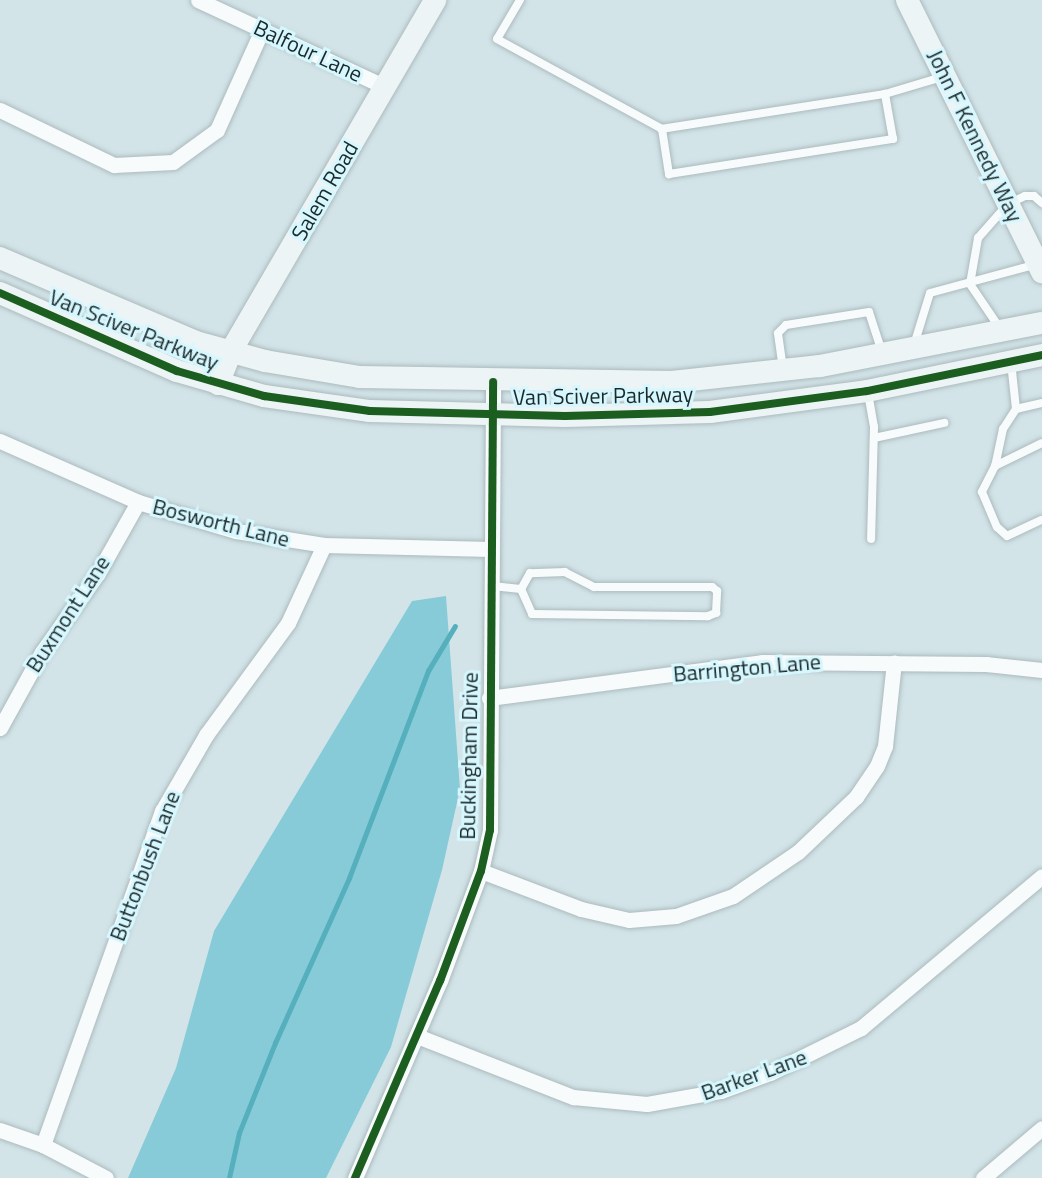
<!DOCTYPE html>
<html>
<head>
<meta charset="utf-8">
<style>
  body { margin:0 }
  #map { position:relative; width:1042px; height:1178px; overflow:hidden; background:#d2e4e8; font-family:"Titillium Web",sans-serif }
  div>[style] { position:absolute }
  .forest>* { inset:0; background:#87cbd8 }
  .stream>* { height:4.5px; margin:-2.25px; padding:0 2.25px; transform-origin:2.25px; border-radius:2.25px; background:#55afbd }
  .roads { filter:drop-shadow(0 0 2px #acbabd) drop-shadow(0 0 2px #acbabd) }
  .lane>* { height:8px; margin:-4px; padding:0 4px; transform-origin:4px; border-radius:4px; background:#f8fbfc }
  .street>* { height:15px; margin:-7.5px; padding:0 7.5px; transform-origin:7.5px; border-radius:7.5px; background:#f8fbfc }
  .secondary>* { height:22px; margin:-11px; padding:0 11px; transform-origin:11px; border-radius:11px; background:#ecf4f6 }
  .cycleway>* { height:8px; margin:-4px; padding:0 4px; transform-origin:4px; border-radius:4px; background:#1b5e20 }
  span { translate:-50% -50%; white-space:nowrap; text-align:center; line-height:1.15; -webkit-text-stroke:6px #d6f7fe; paint-order:stroke }
  .street-label { font-size:22px; color:#1c292b }
</style>
</head>
<body>
<div id="map">
  <div class="forest">
    <div style="clip-path:polygon(446px 596px,460px 789px,442px 870px,391px 1047px,326px 1178px,128px 1178px,176px 1068px,214px 931px,412px 601px)"></div>
  </div>
  <div class="stream">
    <div style="left:229px;top:1178px;width:46px;rotate:-77.5deg"></div>
    <div style="left:239px;top:1133px;width:97px;rotate:-68.2deg"></div>
    <div style="left:275px;top:1043px;width:181px;rotate:-65.8deg"></div>
    <div style="left:349px;top:878px;width:222px;rotate:-69.1deg"></div>
    <div style="left:428px;top:671px;width:52px;rotate:-59deg"></div>
  </div>
  <div class="roads">
    <div class="lane">
      <div style="left:520px;top:0;width:45px;rotate:120.5deg"></div>
      <div style="left:497px;top:39px;width:188px;rotate:28.6deg"></div>
      <div style="left:662px;top:129px;width:46px;rotate:81.2deg"></div>
      <div style="left:669px;top:174px;width:227px;rotate:-8.9deg"></div>
      <div style="left:893px;top:139px;width:46px;rotate:-100.1deg"></div>
      <div style="left:885px;top:94px;width:59px;rotate:-16.6deg"></div>
      <div style="left:661px;top:129px;width:227px;rotate:-8.9deg"></div>
      <div style="left:999px;top:327px;width:52px;rotate:-124deg"></div>
      <div style="left:970px;top:284px;width:47px;rotate:-80.1deg"></div>
      <div style="left:978px;top:238px;width:45px;rotate:-48.6deg"></div>
      <div style="left:1008px;top:204px;width:19px;rotate:-25deg"></div>
      <div style="left:1025px;top:196px;width:9px"></div>
      <div style="left:1034px;top:196px;width:11px;rotate:41deg"></div>
      <div style="left:914px;top:345px;width:54px;rotate:-72.9deg"></div>
      <div style="left:930px;top:293px;width:108px;rotate:-15.1deg"></div>
      <div style="left:1011px;top:362px;width:47px;rotate:83.9deg"></div>
      <div style="left:1016px;top:409px;width:24px;rotate:123deg"></div>
      <div style="left:1003px;top:429px;width:38px;rotate:102deg"></div>
      <div style="left:995px;top:466px;width:52px;rotate:-26.1deg"></div>
      <div style="left:783px;top:369px;width:36px;rotate:-98deg"></div>
      <div style="left:778px;top:333px;width:11px;rotate:-45deg"></div>
      <div style="left:786px;top:325px;width:84px;rotate:-8.9deg"></div>
      <div style="left:869px;top:312px;width:42px;rotate:72deg"></div>
      <div style="left:868px;top:393px;width:35px;rotate:80deg"></div>
      <div style="left:874px;top:427px;width:112px;rotate:91.5deg"></div>
      <div style="left:1016px;top:409px;width:27px;rotate:-13deg"></div>
      <div style="left:874px;top:438px;width:72px;rotate:-12.1deg"></div>
      <div style="left:995px;top:466px;width:29px;rotate:117deg"></div>
      <div style="left:982px;top:492px;width:38px;rotate:67deg"></div>
      <div style="left:997px;top:527px;width:13px;rotate:42deg"></div>
      <div style="left:1007px;top:536px;width:38px;rotate:-25deg"></div>
      <div style="left:492px;top:586px;width:29px;rotate:6deg"></div>
      <div style="left:521px;top:589px;width:27px;rotate:66deg"></div>
      <div style="left:532px;top:614px;width:176px;rotate:0.7deg"></div>
      <div style="left:708px;top:616px;width:9px;rotate:-21deg"></div>
      <div style="left:716px;top:613px;width:22px;rotate:-87deg"></div>
      <div style="left:717px;top:591px;width:6px;rotate:-141deg"></div>
      <div style="left:712px;top:587px;width:118px;rotate:180deg"></div>
      <div style="left:594px;top:587px;width:33px;rotate:-153deg"></div>
      <div style="left:565px;top:572px;width:35px;rotate:178deg"></div>
      <div style="left:530px;top:573px;width:18px;rotate:119deg"></div>
    </div>
    <div class="street">
      <div style="left:198px;top:0;width:206px;rotate:24.9deg"></div>
      <div style="left:0;top:110px;width:127px;rotate:25.8deg"></div>
      <div style="left:114px;top:165px;width:59px;rotate:-2.9deg"></div>
      <div style="left:173px;top:162px;width:54px;rotate:-36deg"></div>
      <div style="left:217px;top:130px;width:110px;rotate:-65.8deg"></div>
      <div style="left:0;top:441px;width:151px;rotate:23.8deg"></div>
      <div style="left:138px;top:502px;width:102px;rotate:16.5deg"></div>
      <div style="left:236px;top:531px;width:89px;rotate:9deg"></div>
      <div style="left:324px;top:545px;width:167px;rotate:1.4deg"></div>
      <div style="left:489px;top:698px;width:275px;rotate:-7.5deg"></div>
      <div style="left:762px;top:662px;width:224px;rotate:0.5deg"></div>
      <div style="left:986px;top:664px;width:56px;rotate:6.1deg"></div>
      <div style="left:0;top:728px;width:87px;rotate:-61.1deg"></div>
      <div style="left:42px;top:652px;width:97px;rotate:-54.7deg"></div>
      <div style="left:98px;top:573px;width:81px;rotate:-60.6deg"></div>
      <div style="left:481px;top:871px;width:107px;rotate:20.8deg"></div>
      <div style="left:581px;top:909px;width:49px;rotate:12.9deg"></div>
      <div style="left:629px;top:920px;width:47px;rotate:-4.9deg"></div>
      <div style="left:676px;top:916px;width:60px;rotate:-19.3deg"></div>
      <div style="left:733px;top:896px;width:78px;rotate:-34.1deg"></div>
      <div style="left:798px;top:852px;width:80px;rotate:-43.5deg"></div>
      <div style="left:856px;top:797px;width:37px;rotate:-56deg"></div>
      <div style="left:877px;top:766px;width:22px;rotate:-68deg"></div>
      <div style="left:885px;top:746px;width:84px;rotate:-83.9deg"></div>
      <div style="left:417px;top:1036px;width:168px;rotate:21.4deg"></div>
      <div style="left:573px;top:1097px;width:74px;rotate:5.4deg"></div>
      <div style="left:647px;top:1104px;width:75px;rotate:-10deg"></div>
      <div style="left:721px;top:1091px;width:52px;rotate:-20.2deg"></div>
      <div style="left:770px;top:1073px;width:102px;rotate:-26.3deg"></div>
      <div style="left:861px;top:1028px;width:236px;rotate:-40deg"></div>
      <div style="left:0;top:1130px;width:46px;rotate:19.2deg"></div>
      <div style="left:43px;top:1145px;width:71px;rotate:27.6deg"></div>
      <div style="left:43px;top:1145px;width:355px;rotate:-70.4deg"></div>
      <div style="left:162px;top:811px;width:88px;rotate:-59.9deg"></div>
      <div style="left:206px;top:735px;width:139px;rotate:-53.8deg"></div>
      <div style="left:288px;top:623px;width:86px;rotate:-65.2deg"></div>
      <div style="left:355px;top:1178px;width:215px;rotate:-66.7deg"></div>
      <div style="left:440px;top:981px;width:117px;rotate:-69.6deg"></div>
      <div style="left:481px;top:871px;width:42px;rotate:-77.6deg"></div>
      <div style="left:490px;top:830px;width:448px;rotate:-89.6deg"></div>
      <div style="left:983px;top:1178px;width:77px;rotate:-40.3deg"></div>
    </div>
    <div class="secondary">
      <div style="left:907px;top:0;width:304px;rotate:63.6deg"></div>
      <div style="left:0;top:258px;width:213px;rotate:23.2deg"></div>
      <div style="left:196px;top:342px;width:72px;rotate:15.4deg"></div>
      <div style="left:265px;top:361px;width:96px;rotate:9.6deg"></div>
      <div style="left:360px;top:377px;width:312px;rotate:0.9deg"></div>
      <div style="left:672px;top:382px;width:149px;rotate:-6.2deg"></div>
      <div style="left:820px;top:366px;width:226px;rotate:-11deg"></div>
      <div style="left:0;top:293px;width:193px;rotate:23.8deg"></div>
      <div style="left:177px;top:371px;width:91px;rotate:16deg"></div>
      <div style="left:264px;top:396px;width:107px;rotate:8.1deg"></div>
      <div style="left:370px;top:411px;width:195px;rotate:1.5deg"></div>
      <div style="left:565px;top:416px;width:145px;rotate:-1.6deg"></div>
      <div style="left:710px;top:412px;width:158px;rotate:-7.6deg"></div>
      <div style="left:867px;top:391px;width:179px;rotate:-11.6deg"></div>
      <div style="left:218px;top:384px;width:35px;rotate:-68deg"></div>
      <div style="left:231px;top:351px;width:406px;rotate:-59.8deg"></div>
    </div>
  </div>
  <div class="cycleway">
    <div style="left:0;top:293px;width:193px;rotate:23.8deg"></div>
    <div style="left:177px;top:371px;width:91px;rotate:16deg"></div>
    <div style="left:264px;top:396px;width:107px;rotate:8.1deg"></div>
    <div style="left:370px;top:411px;width:195px;rotate:1.5deg"></div>
    <div style="left:565px;top:416px;width:145px;rotate:-1.6deg"></div>
    <div style="left:710px;top:412px;width:158px;rotate:-7.6deg"></div>
    <div style="left:867px;top:391px;width:179px;rotate:-11.6deg"></div>
    <div style="left:355px;top:1178px;width:215px;rotate:-66.7deg"></div>
    <div style="left:440px;top:981px;width:117px;rotate:-69.6deg"></div>
    <div style="left:481px;top:871px;width:42px;rotate:-77.6deg"></div>
    <div style="left:490px;top:830px;width:448px;rotate:-89.6deg"></div>
  </div>
  <div class="street-label">
    <span style="left:308px;top:51px;rotate:25deg">Balfour Lane</span>
    <span style="left:975px;top:136px;rotate:64deg">John F Kennedy Way</span>
    <span style="left:325px;top:191px;rotate:-60deg">Salem Road</span>
    <span style="left:134px;top:330px;rotate:22deg">Van Sciver Parkway</span>
    <span style="left:603px;top:396px;rotate:-1deg">Van Sciver Parkway</span>
    <span style="left:221px;top:523px;rotate:14deg">Bosworth Lane</span>
    <span style="left:68px;top:614px;rotate:-57deg">Buxmont Lane</span>
    <span style="left:747px;top:668px;rotate:-5deg">Barrington Lane</span>
    <span style="left:469px;top:756px;rotate:-89deg">Buckingham Drive</span>
    <span style="left:145px;top:866px;rotate:-69deg">Buttonbush Lane</span>
    <span style="left:754px;top:1075px;rotate:-20deg">Barker Lane</span>
  </div>
</div>
</body>
</html>
